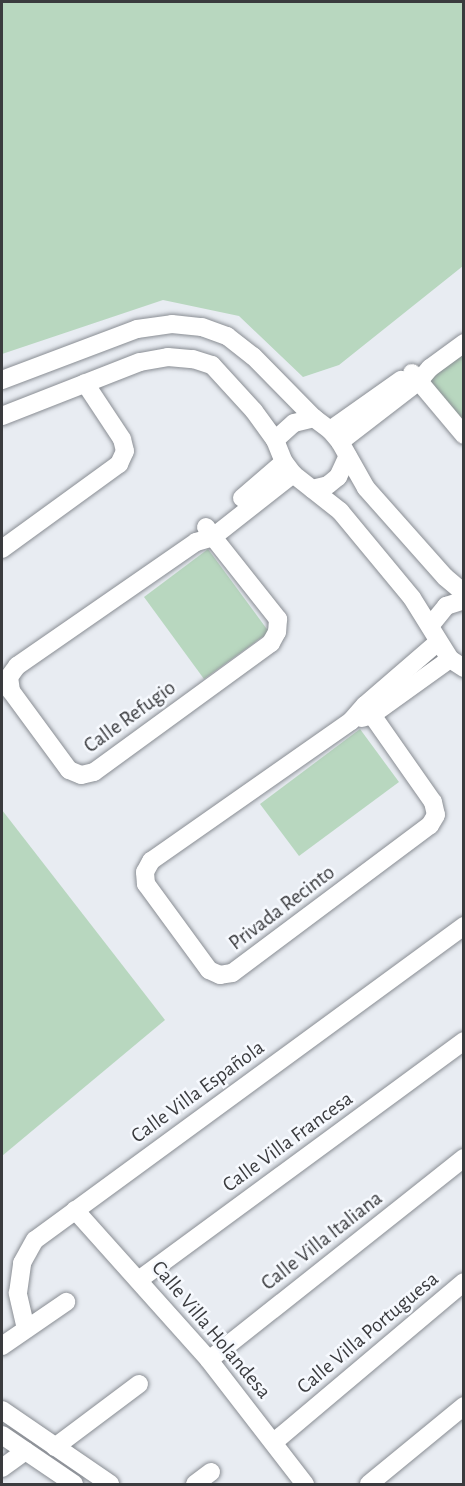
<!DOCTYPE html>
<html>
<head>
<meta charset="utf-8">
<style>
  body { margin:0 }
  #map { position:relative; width:465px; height:1486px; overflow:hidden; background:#e8ecf2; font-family:"Alegreya Sans",sans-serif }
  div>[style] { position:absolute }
  .green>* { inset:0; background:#b8d7bf }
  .roads { filter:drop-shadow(0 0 2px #898d93) drop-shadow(0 0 2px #898d93) }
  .minor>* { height:18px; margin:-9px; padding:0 9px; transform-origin:9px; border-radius:9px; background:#fff }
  span { translate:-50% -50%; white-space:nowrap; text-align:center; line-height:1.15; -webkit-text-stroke:5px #f6f9fe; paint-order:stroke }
  .street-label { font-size:21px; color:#3a3b3e }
  .frame { position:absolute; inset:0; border:3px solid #3a3b3e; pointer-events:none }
</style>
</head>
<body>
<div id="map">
  <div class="green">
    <div style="clip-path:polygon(2px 2px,463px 2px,463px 266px,339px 365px,303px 377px,239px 316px,163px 300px,2px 354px)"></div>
    <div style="clip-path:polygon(463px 353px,463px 428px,426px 382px)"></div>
    <div style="clip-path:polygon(208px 549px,269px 632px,204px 679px,144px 597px)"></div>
    <div style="clip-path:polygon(360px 729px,399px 782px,299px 856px,260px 804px)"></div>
    <div style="clip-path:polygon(2px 810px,165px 1020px,2px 1156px)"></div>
  </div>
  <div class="roads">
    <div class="minor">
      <div style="left:412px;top:373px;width:81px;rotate:50deg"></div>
      <div style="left:2px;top:380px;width:144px;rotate:-20.7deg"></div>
      <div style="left:137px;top:329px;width:35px;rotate:-8deg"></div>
      <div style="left:172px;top:324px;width:30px;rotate:6deg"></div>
      <div style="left:202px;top:327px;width:27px;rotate:20deg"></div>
      <div style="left:227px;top:336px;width:33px;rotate:38deg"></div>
      <div style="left:253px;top:356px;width:87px;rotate:45.5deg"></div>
      <div style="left:314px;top:418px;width:20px;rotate:37deg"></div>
      <div style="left:330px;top:430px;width:16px;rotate:50deg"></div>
      <div style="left:340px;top:442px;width:53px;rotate:60.5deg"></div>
      <div style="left:366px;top:488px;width:119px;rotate:48.4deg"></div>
      <div style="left:445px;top:577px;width:25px;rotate:40deg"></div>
      <div style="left:2px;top:416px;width:148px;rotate:-21.4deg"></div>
      <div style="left:140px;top:362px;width:28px;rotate:-10deg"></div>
      <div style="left:168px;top:357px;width:25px;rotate:5deg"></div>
      <div style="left:193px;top:359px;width:20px;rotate:18deg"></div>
      <div style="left:212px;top:365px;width:62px;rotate:47.6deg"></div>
      <div style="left:254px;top:411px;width:36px;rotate:54deg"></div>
      <div style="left:275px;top:440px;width:24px;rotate:68deg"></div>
      <div style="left:284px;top:462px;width:15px;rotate:53deg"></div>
      <div style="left:293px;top:474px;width:60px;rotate:38.2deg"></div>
      <div style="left:340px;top:511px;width:113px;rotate:50.4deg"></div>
      <div style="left:412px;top:598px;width:72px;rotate:58.1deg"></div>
      <div style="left:450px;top:659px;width:17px;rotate:33deg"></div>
      <div style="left:330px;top:430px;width:87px;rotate:-35.2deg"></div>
      <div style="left:275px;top:440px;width:25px;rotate:-42deg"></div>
      <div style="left:294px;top:423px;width:21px;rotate:-14deg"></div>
      <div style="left:340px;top:442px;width:100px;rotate:-37.7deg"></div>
      <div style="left:419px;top:381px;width:17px;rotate:-50deg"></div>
      <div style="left:430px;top:368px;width:42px;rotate:-36.3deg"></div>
      <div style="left:312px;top:489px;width:16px;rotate:-14deg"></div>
      <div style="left:328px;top:485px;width:13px;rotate:-39deg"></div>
      <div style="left:338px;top:477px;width:23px;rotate:-65deg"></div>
      <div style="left:242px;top:498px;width:55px;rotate:-40.6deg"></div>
      <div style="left:206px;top:527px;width:12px;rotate:55deg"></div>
      <div style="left:213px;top:537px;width:105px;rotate:51.6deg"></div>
      <div style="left:278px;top:619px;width:13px;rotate:94deg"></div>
      <div style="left:277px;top:632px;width:13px;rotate:119deg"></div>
      <div style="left:271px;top:643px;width:219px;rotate:143.9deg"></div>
      <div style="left:94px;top:772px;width:13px;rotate:167deg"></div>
      <div style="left:81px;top:775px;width:13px;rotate:-157deg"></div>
      <div style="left:69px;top:770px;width:98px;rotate:-126.3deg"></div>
      <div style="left:11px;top:691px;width:14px;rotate:-98deg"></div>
      <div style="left:9px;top:677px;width:14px;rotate:-54deg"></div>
      <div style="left:17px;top:666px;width:218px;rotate:-34.7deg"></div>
      <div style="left:196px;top:542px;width:18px;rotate:-16deg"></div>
      <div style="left:213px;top:537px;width:102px;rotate:-38.2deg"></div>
      <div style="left:2px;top:549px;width:145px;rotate:-36deg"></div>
      <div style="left:119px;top:464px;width:14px;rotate:-65deg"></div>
      <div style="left:125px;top:451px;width:12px;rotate:-104deg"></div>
      <div style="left:122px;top:439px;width:67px;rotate:-123.5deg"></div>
      <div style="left:430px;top:626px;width:26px;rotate:-51deg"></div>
      <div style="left:446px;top:606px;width:19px;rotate:-18deg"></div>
      <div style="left:365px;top:705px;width:118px;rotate:55deg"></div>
      <div style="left:433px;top:802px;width:13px;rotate:77deg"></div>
      <div style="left:436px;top:815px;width:12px;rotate:121deg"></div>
      <div style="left:430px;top:825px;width:247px;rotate:143.2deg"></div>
      <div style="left:232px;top:973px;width:12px;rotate:171deg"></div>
      <div style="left:220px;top:975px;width:12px;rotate:-156deg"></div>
      <div style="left:209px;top:970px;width:107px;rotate:-126.2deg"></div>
      <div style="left:146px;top:884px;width:12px;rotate:-95deg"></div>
      <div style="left:145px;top:872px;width:13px;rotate:-61deg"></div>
      <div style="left:151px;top:861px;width:244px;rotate:-35deg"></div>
      <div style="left:351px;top:721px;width:21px;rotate:-49deg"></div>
      <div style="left:365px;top:705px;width:96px;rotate:-40.8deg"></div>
      <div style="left:362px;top:718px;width:10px;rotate:-17deg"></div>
      <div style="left:372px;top:715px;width:96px;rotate:-35.7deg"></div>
      <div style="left:75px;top:1210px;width:201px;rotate:48.2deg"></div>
      <div style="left:209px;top:1360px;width:157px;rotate:52.3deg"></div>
      <div style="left:140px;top:1279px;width:402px;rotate:-36.3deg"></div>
      <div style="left:26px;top:1329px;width:37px;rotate:-103deg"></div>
      <div style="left:18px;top:1293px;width:30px;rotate:-82deg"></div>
      <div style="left:22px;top:1263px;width:26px;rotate:-61deg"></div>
      <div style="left:35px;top:1240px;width:532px;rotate:-36.2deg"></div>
      <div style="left:2px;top:1346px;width:78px;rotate:-34.5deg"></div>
      <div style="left:209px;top:1360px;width:325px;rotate:-38.4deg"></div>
      <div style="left:2px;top:1410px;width:131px;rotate:34.4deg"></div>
      <div style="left:2px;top:1435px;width:87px;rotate:34.2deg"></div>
      <div style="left:274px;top:1442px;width:248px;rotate:-40.1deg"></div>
      <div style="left:55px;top:1447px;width:105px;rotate:-36.9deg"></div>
      <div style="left:2px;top:1468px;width:29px;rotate:-36deg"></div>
      <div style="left:195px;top:1484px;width:20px;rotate:-37deg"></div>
      <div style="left:369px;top:1484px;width:123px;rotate:-39.4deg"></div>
    </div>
  </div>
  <div class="street-label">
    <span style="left:130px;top:717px;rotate:-36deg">Calle Refugio</span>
    <span style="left:282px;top:908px;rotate:-37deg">Privada Recinto</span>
    <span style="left:198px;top:1092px;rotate:-36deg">Calle Villa Española</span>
    <span style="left:288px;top:1142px;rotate:-36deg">Calle Villa Francesa</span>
    <span style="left:322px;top:1241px;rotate:-38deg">Calle Villa Italiana</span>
    <span style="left:211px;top:1330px;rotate:50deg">Calle Villa Holandesa</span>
    <span style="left:368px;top:1333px;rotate:-40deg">Calle Villa Portuguesa</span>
  </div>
  <div class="frame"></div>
</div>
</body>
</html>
